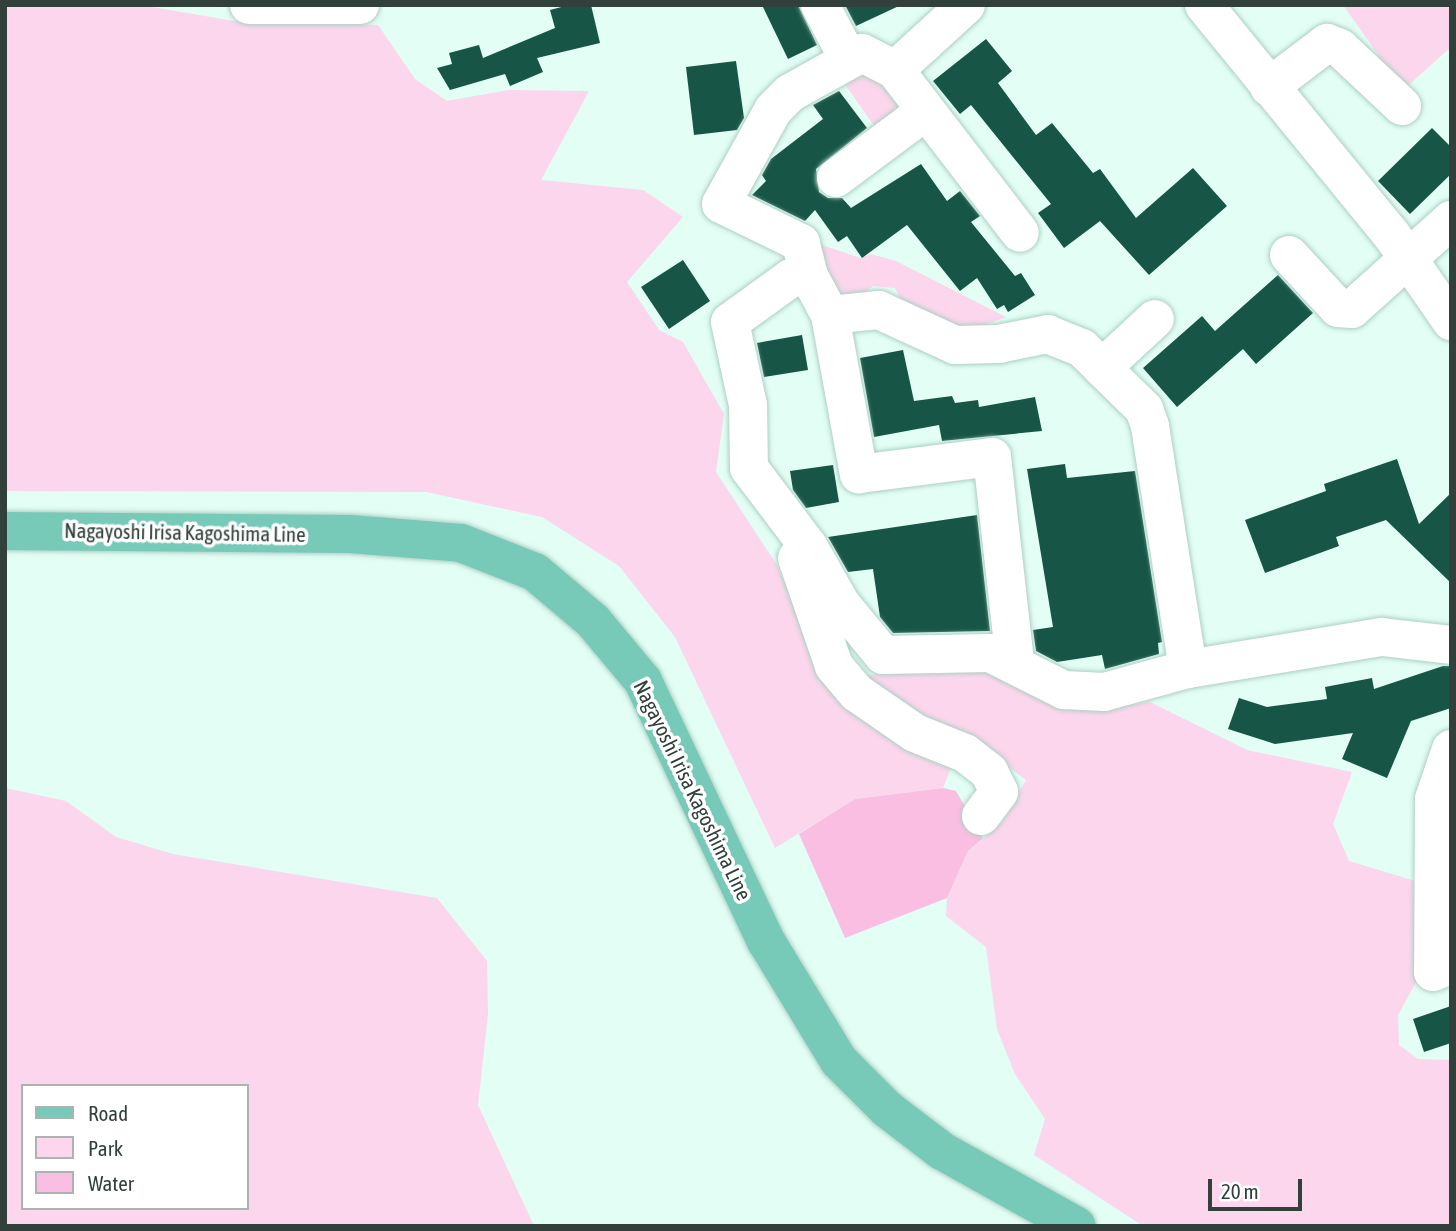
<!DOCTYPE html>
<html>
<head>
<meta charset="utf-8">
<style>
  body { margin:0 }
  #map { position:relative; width:1456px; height:1231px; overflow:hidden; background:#e2fef5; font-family:"Asap Condensed",sans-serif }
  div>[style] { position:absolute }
  .green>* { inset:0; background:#fcd6ec }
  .water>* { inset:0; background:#fbbee3 }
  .building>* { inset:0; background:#175546 }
  .roads { filter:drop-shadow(0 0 2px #adcfc4) drop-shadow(0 0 2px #adcfc4) }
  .minor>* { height:38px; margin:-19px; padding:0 19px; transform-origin:19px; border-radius:19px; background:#fff }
  .major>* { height:38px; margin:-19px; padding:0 19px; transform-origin:19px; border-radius:19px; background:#78cab8 }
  span { translate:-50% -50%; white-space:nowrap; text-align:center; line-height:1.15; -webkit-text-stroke:7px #fff; paint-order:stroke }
  .street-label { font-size:21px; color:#31403b }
  .frame { position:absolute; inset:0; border:7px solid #31403b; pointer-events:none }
  .legend { position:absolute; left:21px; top:1084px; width:228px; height:126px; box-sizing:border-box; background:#fff; border:2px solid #adb3b1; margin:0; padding:9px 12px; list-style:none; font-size:21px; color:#31403b }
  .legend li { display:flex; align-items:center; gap:14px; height:35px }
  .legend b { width:35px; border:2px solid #adb3b1 }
  .scale { position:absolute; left:1208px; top:1179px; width:94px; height:32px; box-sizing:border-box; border:4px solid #31403b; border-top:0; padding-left:9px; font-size:21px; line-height:24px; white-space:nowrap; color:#31403b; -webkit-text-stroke:5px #fff; paint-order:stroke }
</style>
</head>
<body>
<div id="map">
  <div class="green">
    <div style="clip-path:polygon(5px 5px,140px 5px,234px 21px,378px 25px,415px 79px,447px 101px,508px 90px,589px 91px,541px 180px,643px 190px,683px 217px,627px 282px,659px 330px,683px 342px,724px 414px,716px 472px,777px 565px,825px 675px,951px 768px,943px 788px,855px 799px,775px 848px,675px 637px,619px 566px,542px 517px,426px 492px,5px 491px)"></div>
    <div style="clip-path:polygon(1343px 5px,1451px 5px,1451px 47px,1403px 90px)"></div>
    <div style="clip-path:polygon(868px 66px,905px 111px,877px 130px,844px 83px)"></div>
    <div style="clip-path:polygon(816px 243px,861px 258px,871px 254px,896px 261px,1006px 317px,963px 333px,903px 304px,895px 288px,873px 286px,863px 294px,845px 298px,836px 293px)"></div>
    <div style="clip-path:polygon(990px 668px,1108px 708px,1150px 702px,1247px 750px,1352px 772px,1333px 824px,1349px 861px,1415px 881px,1418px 979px,1398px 1015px,1399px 1045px,1418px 1059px,1451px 1060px,1451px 1226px,1143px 1226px,1034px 1155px,1045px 1119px,1015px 1074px,997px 1029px,986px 947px,946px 916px,947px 898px,968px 851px,1002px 822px,1026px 780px,969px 737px,905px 721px,849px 676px)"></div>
    <div style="clip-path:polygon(evenodd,5px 788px,66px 801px,116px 837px,173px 854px,437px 898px,487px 961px,488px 1014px,478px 1105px,534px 1226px,5px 1226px,5px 788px,23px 1086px,247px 1086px,247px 1208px,23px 1208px,23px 1086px)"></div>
  </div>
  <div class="water">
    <div style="clip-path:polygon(943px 788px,956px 791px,983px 838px,968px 851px,947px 898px,845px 938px,799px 834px,855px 799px)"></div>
  </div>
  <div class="building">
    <div style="clip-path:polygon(569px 5px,591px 5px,600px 43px,537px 58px,543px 72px,510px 86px,505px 74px,450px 90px,437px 68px,452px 64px,449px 53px,479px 45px,483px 58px,555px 28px,550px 10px)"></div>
    <div style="clip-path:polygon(762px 5px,798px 5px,817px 45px,788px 59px)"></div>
    <div style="clip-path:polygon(845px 5px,901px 5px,856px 26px)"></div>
    <div style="clip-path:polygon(986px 39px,1012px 71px,998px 83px,1036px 135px,1052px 123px,1093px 173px,1100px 169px,1136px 218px,1193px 168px,1227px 206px,1149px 275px,1100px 221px,1064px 248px,1038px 213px,1051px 204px,971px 105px,960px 114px,933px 81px)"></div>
    <div style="clip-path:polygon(736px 61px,744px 118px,737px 130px,694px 135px,686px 67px)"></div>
    <div style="clip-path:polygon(839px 91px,867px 128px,816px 169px,819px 192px,828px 198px,842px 198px,851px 208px,921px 164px,947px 201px,960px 191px,980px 216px,971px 222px,1015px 276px,1021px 273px,1035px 295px,1008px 312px,1004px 305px,997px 309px,977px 278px,960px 291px,907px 225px,862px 258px,847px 236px,838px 242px,815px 210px,805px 221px,752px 195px,766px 181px,762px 175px,771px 159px,823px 119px,813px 105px)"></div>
    <div style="clip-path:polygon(1432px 128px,1451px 147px,1451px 174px,1410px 214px,1378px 181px)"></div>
    <div style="clip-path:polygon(683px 260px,710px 301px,669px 329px,641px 287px)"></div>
    <div style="clip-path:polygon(1278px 275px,1313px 313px,1256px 364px,1243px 349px,1177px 407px,1143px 368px,1202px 316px,1215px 331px)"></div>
    <div style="clip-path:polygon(802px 335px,808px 370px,764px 377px,757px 343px)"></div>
    <div style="clip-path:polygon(903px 350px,914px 401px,952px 396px,955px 403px,978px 400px,979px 407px,1035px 397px,1042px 431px,942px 441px,939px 425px,874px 437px,860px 358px)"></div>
    <div style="clip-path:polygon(1397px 459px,1419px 524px,1451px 493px,1451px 583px,1386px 520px,1336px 537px,1339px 546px,1265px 573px,1245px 520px,1326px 491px,1324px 484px)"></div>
    <div style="clip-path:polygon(1065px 464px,1067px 478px,1135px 471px,1162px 642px,1158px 643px,1159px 654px,1105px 669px,1102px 655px,1057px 662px,1036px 651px,1033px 630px,1053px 627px,1027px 469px)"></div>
    <div style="clip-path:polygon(833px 465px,839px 502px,806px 508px,793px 490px,790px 471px)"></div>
    <div style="clip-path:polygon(977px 515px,990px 631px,893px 633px,880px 617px,873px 569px,848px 572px,828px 537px)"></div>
    <div style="clip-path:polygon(1443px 666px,1451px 666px,1451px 708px,1411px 721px,1387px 778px,1342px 759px,1353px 733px,1275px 744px,1228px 729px,1239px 698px,1267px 707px,1327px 699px,1325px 687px,1372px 678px,1374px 689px)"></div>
    <div style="clip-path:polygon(1451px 1006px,1451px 1043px,1424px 1052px,1413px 1019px)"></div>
  </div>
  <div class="roads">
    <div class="minor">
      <div style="left:249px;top:5px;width:111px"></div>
      <div style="left:820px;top:5px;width:60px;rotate:62.2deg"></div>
      <div style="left:966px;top:5px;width:96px;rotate:137.5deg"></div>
      <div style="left:895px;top:70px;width:205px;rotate:52.5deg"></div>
      <div style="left:1204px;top:5px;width:296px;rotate:50.8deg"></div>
      <div style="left:1391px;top:234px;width:106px;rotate:55.4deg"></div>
      <div style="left:1269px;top:87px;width:73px;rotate:-37.2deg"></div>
      <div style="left:1327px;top:43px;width:14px;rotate:21deg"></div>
      <div style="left:1340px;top:48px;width:85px;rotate:43.1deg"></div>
      <div style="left:836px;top:178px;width:112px;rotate:-36.7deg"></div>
      <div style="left:1289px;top:255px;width:72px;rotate:47.2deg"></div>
      <div style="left:1338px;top:308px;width:14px;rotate:4deg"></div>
      <div style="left:1352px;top:309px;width:133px;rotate:-42deg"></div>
      <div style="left:809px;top:276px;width:34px;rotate:-104deg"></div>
      <div style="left:801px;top:243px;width:89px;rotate:-154deg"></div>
      <div style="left:721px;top:204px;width:107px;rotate:-61deg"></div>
      <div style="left:773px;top:110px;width:24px;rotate:-45deg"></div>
      <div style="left:790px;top:93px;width:82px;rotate:-29.1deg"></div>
      <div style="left:862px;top:53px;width:37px;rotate:27deg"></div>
      <div style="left:830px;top:315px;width:162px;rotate:79.7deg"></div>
      <div style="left:859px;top:474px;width:134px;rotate:-7.3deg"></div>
      <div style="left:992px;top:457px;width:206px;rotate:83.6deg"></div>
      <div style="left:1102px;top:368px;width:72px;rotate:-42.8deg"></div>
      <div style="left:797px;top:558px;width:114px;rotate:71.1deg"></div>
      <div style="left:834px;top:666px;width:35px;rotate:50deg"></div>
      <div style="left:857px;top:693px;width:70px;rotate:34.6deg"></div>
      <div style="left:915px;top:733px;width:54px;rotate:21.8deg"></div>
      <div style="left:965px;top:753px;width:31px;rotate:38deg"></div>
      <div style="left:989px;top:772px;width:22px;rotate:63deg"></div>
      <div style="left:999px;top:792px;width:30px;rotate:127deg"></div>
      <div style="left:1188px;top:669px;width:246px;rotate:-98.9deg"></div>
      <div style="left:1150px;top:426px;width:18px;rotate:-109deg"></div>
      <div style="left:1144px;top:409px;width:87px;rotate:-135.5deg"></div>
      <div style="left:1082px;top:348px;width:37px;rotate:-158deg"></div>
      <div style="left:1048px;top:334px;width:50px;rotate:168.5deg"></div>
      <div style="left:999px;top:344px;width:44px;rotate:178.7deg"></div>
      <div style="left:955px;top:345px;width:84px;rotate:-155.3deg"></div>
      <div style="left:879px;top:310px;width:49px;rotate:174.2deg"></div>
      <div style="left:830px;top:315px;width:44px;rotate:-118.3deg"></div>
      <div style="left:809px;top:276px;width:18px;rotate:174deg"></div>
      <div style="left:791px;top:278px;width:75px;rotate:144.2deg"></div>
      <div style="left:730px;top:322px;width:85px;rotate:77.8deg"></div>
      <div style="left:748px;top:405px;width:63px;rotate:89.1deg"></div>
      <div style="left:749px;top:468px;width:98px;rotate:52.9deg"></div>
      <div style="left:808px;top:546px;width:67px;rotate:60.4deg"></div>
      <div style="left:841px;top:604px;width:66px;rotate:50.5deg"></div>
      <div style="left:883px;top:655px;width:107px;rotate:-1.1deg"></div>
      <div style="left:990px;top:653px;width:83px;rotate:26.6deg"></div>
      <div style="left:1064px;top:690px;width:40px;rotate:2.9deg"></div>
      <div style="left:1104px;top:692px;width:87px;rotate:-15.3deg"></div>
      <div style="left:1188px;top:669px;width:197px;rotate:-9.4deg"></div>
      <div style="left:1382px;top:637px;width:69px;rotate:6.6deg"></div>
      <div style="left:1451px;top:749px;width:53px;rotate:108.8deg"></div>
      <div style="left:1434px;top:799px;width:173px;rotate:90.3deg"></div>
      <div style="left:1433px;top:972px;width:19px;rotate:-21deg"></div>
    </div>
    <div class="major">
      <div style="left:5px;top:531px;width:345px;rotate:0.5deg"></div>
      <div style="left:350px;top:534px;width:111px;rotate:4.6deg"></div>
      <div style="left:461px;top:543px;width:79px;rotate:21.4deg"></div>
      <div style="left:535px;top:572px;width:76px;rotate:40.2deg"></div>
      <div style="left:593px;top:621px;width:78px;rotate:50.2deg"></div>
      <div style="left:643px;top:681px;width:288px;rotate:64.7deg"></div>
      <div style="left:766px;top:941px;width:140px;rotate:58.7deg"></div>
      <div style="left:839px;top:1061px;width:68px;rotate:45deg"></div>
      <div style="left:887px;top:1109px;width:69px;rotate:37.4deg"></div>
      <div style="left:942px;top:1151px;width:154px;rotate:29.1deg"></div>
    </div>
  </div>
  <div class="street-label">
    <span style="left:185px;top:532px;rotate:1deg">Nagayoshi Irisa Kagoshima Line</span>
    <span style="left:693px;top:790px;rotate:64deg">Nagayoshi Irisa Kagoshima Line</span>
  </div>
  <div class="frame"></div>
  <ul class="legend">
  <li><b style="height:9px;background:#78cab8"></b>Road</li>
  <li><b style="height:19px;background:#fcd6ec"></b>Park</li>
  <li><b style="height:19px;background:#fbbee3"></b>Water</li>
  </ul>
  <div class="scale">20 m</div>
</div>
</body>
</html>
